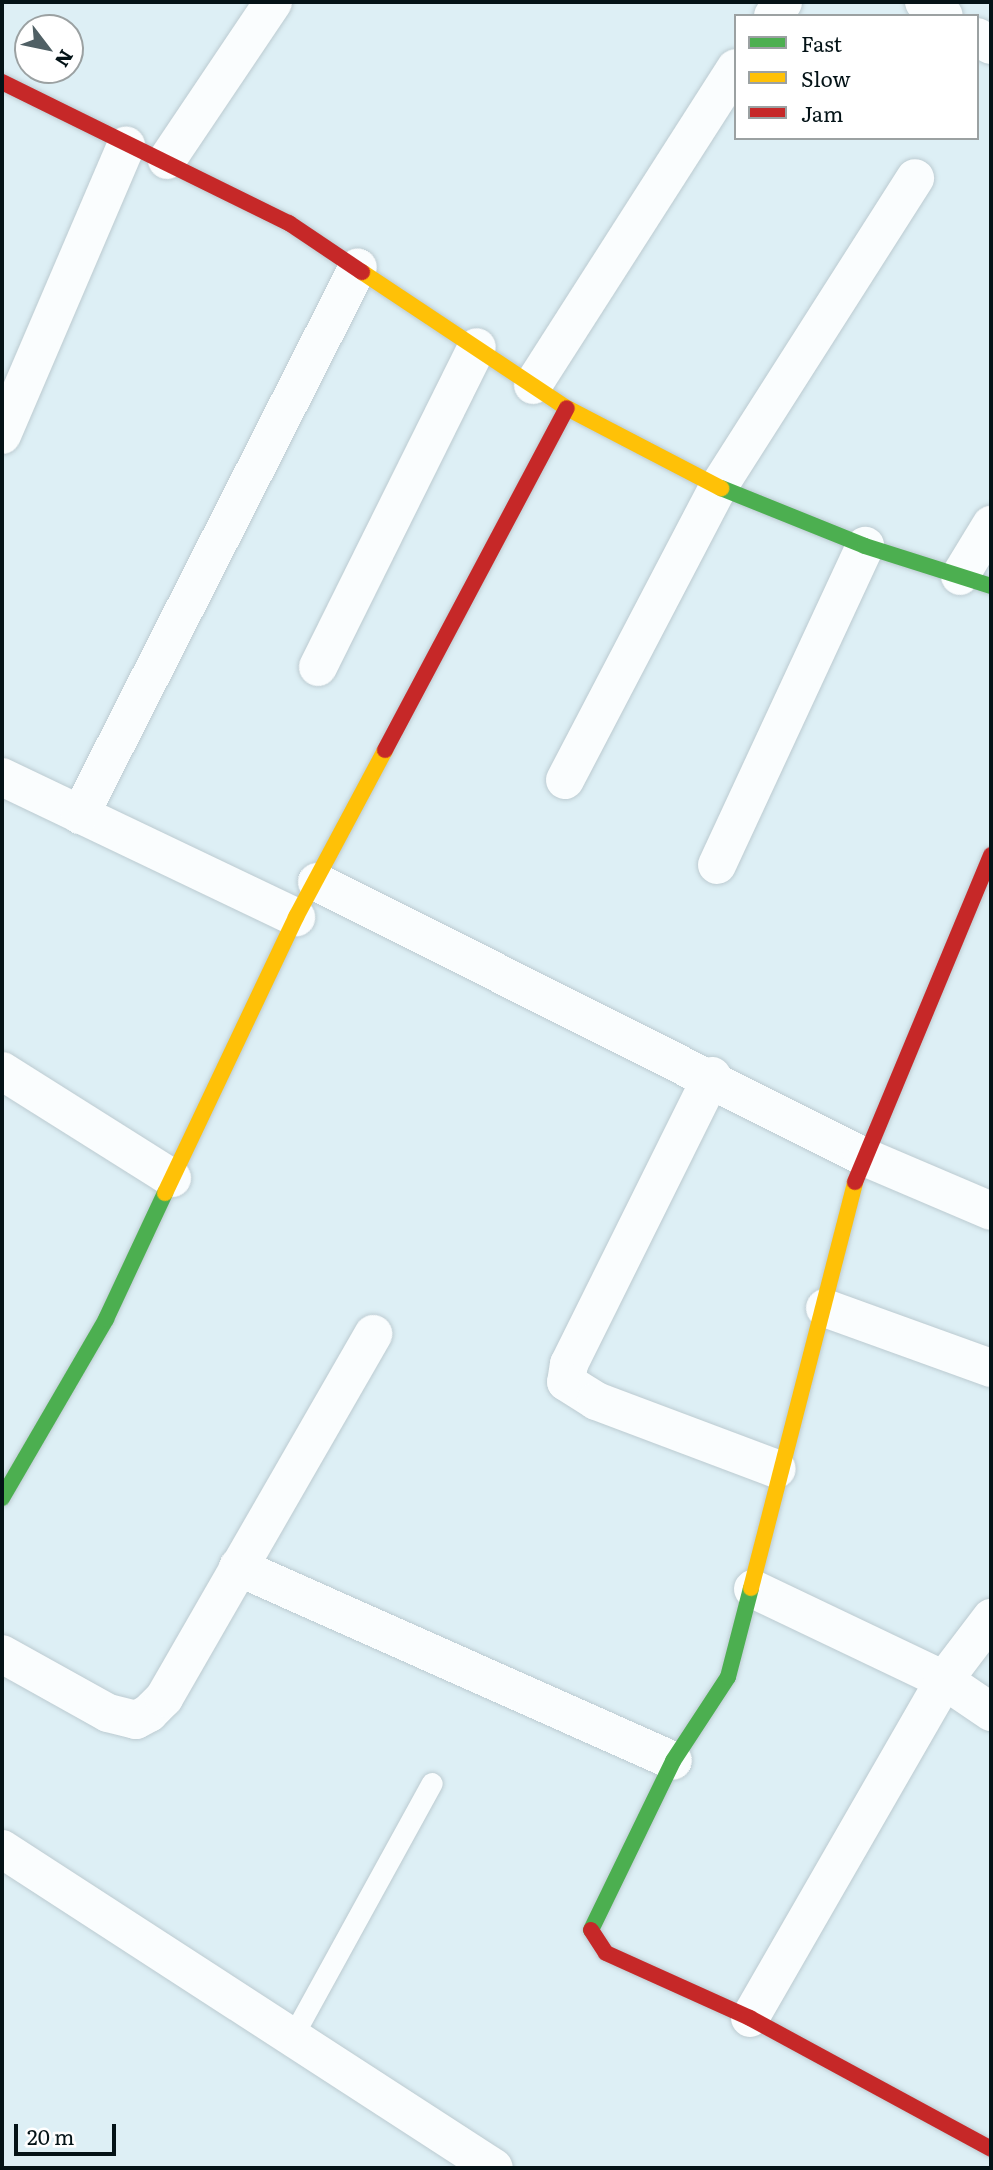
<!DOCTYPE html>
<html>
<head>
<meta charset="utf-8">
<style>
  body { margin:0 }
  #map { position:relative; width:993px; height:2170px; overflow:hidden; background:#ddeff5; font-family:Literata,serif }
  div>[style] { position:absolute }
  .roads { filter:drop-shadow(0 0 2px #bccbd1) drop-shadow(0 0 2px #bccbd1) }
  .lane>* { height:21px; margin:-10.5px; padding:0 10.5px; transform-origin:10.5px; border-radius:10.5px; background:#fafdfe }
  .street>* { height:38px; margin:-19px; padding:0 19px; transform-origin:19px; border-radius:19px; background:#fafdfe }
  .fast>* { height:16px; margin:-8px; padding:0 8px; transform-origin:8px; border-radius:8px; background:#4caf50 }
  .slow>* { height:16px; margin:-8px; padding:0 8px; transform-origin:8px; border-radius:8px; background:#ffc107 }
  .jam>* { height:16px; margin:-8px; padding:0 8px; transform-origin:8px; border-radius:8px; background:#c62828 }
  span { translate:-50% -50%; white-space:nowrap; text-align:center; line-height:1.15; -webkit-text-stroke:5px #fff; paint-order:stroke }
  .frame { position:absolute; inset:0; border:4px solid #041317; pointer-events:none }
  .legend { position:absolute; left:734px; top:14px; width:245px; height:126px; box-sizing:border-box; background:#fff; border:2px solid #9ba1a2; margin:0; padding:9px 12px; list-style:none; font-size:21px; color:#041317 }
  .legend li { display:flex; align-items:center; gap:14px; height:35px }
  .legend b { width:35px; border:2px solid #9ba1a2 }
  .north { position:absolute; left:14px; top:14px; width:70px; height:70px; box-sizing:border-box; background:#fff; border:2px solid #9ba1a2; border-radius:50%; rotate:122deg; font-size:19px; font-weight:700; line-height:28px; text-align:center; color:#041317 }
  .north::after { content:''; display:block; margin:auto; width:24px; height:32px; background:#506065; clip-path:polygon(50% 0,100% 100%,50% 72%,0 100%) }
  .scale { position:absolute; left:14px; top:2124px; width:102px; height:32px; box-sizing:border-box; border:4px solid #041317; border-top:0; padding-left:9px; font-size:21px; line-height:24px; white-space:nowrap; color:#041317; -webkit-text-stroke:5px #fff; paint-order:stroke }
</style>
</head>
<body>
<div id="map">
  <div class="roads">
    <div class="lane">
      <div style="left:291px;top:2039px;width:292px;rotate:-61.2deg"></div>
    </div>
    <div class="street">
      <div style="left:924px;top:2px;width:24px;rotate:35deg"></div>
      <div style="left:773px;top:16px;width:17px;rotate:-54deg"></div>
      <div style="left:977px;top:37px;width:16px;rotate:30deg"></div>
      <div style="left:167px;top:160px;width:190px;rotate:-56.1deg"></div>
      <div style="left:533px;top:385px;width:376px;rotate:-57.4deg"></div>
      <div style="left:2px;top:435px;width:315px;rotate:-66.8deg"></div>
      <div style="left:960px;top:576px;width:60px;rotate:-58.7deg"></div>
      <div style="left:318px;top:667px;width:357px;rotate:-63.6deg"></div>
      <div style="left:2px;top:777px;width:326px;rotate:25.5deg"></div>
      <div style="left:565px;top:780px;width:332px;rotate:-62.4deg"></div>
      <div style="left:719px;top:486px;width:365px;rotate:-57.5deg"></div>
      <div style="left:80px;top:815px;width:614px;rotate:-63.1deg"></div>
      <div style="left:717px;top:865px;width:352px;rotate:-65.1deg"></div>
      <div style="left:317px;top:882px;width:610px;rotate:26.69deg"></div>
      <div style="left:862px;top:1156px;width:140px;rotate:23.1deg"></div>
      <div style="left:2px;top:1071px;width:201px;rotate:32.2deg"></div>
      <div style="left:712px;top:1076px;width:322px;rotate:116.4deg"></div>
      <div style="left:569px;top:1364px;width:18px;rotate:99deg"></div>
      <div style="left:566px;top:1382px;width:36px;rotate:32deg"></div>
      <div style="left:596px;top:1401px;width:193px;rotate:20.6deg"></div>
      <div style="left:825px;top:1308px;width:177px;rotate:19.9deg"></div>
      <div style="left:238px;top:1567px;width:476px;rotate:24deg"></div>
      <div style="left:753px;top:1589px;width:212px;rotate:25.5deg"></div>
      <div style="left:944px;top:1680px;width:57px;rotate:34.2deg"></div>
      <div style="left:2px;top:1654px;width:121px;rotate:29.1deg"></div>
      <div style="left:108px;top:1713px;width:29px;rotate:14deg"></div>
      <div style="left:136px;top:1720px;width:15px;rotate:-28deg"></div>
      <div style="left:149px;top:1713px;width:21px;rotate:-45deg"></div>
      <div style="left:164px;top:1698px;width:420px;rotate:-60.1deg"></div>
      <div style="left:2px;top:1849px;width:586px;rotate:32.96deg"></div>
      <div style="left:750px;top:2018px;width:390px;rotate:-60.1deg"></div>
      <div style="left:944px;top:1680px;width:78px;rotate:-52.8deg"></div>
    </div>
    <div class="fast">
      <div style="left:721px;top:488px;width:155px;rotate:21.9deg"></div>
      <div style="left:865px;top:546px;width:132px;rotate:17.6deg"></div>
      <div style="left:2px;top:1498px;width:207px;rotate:-59.8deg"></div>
      <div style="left:106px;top:1319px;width:139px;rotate:-64.9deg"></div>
      <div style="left:591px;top:1930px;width:188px;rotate:-64.1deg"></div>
      <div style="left:673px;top:1761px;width:100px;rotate:-56.8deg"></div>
      <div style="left:728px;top:1677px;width:92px;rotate:-75.5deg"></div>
    </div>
    <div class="slow">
      <div style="left:362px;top:272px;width:246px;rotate:33.6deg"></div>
      <div style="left:567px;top:408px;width:174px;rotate:27.5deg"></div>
      <div style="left:165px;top:1193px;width:306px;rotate:-64.6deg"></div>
      <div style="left:296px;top:917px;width:189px;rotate:-61.9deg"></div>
      <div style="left:751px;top:1588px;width:419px;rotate:-75.6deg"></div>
    </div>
    <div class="jam">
      <div style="left:2px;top:82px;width:320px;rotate:26.2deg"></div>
      <div style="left:289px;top:223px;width:88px;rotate:33.9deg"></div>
      <div style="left:385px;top:750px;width:387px;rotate:-62deg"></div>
      <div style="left:855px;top:1182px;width:354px;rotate:-67.4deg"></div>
      <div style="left:591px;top:1930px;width:27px;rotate:57deg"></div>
      <div style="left:606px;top:1953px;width:158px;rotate:24.3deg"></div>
      <div style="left:750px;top:2018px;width:274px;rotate:28.5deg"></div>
    </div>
  </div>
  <div class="frame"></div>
  <ul class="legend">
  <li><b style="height:9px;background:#4caf50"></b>Fast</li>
  <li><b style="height:9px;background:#ffc107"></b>Slow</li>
  <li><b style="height:9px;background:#c62828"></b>Jam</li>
  </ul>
  <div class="north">N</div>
  <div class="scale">20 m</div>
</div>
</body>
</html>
